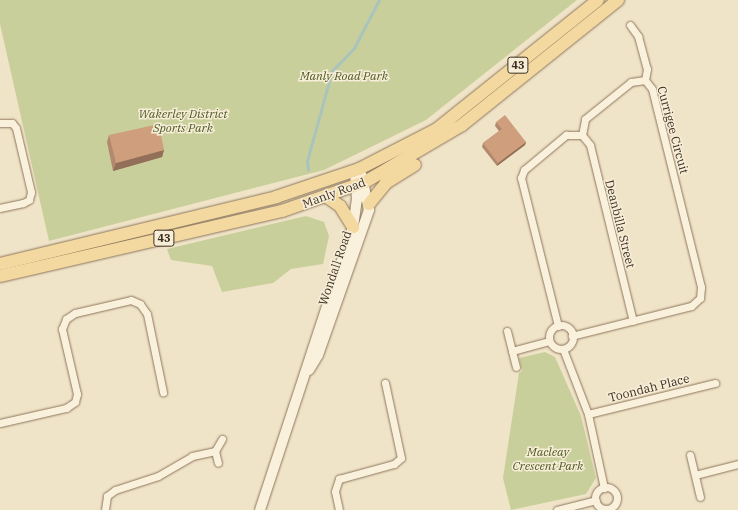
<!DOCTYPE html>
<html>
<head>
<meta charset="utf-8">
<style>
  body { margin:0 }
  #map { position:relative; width:738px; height:510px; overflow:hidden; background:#f0e4c8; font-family:"IBM Plex Serif",serif }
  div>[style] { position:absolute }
  .green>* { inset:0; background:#c9cf9b }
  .stream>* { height:2.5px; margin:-1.25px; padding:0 1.25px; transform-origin:1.25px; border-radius:1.25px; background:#a9c4bc }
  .roads { filter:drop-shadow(0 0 1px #8d765c) drop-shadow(0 0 1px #8d765c) }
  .minor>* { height:7px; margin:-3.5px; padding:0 3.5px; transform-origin:3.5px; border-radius:3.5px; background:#faf1dc }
  .minor>.ring { margin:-3.5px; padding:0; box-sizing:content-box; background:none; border:7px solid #faf1dc; border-radius:50% }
  .secondary>* { height:10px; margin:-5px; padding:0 5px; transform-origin:5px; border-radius:5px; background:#faf1dc }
  .primary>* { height:12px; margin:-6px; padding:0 6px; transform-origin:6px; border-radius:6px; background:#f3d9a0 }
  .wall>* { inset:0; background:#b2896c }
  .shaded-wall>* { inset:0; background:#916f58 }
  .building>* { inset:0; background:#cf9f7d }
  span { translate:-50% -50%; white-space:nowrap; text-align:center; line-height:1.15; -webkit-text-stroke:3px #f7eed8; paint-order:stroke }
  .shield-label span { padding:1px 3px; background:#f7eed8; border:1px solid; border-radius:3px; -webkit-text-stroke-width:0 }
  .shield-label { font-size:11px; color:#3d2e20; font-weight:700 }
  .park-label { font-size:12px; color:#4d5a26; font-style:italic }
  .street-label { font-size:12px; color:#3d2e20 }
</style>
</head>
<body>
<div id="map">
  <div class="green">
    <div style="clip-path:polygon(0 0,577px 0,426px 120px,324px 170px,49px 241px,0 24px)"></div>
    <div style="clip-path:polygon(306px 216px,324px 222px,329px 236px,323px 264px,291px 269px,273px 283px,222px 292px,212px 266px,171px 260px,167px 249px)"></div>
    <div style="clip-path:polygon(545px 352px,555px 357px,581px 416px,596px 478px,586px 494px,511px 510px,503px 478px,519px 373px,522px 371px,519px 358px)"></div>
  </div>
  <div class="stream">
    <div style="left:308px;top:170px;width:9px;rotate:-96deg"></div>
    <div style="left:307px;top:161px;width:93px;rotate:-74.5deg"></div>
    <div style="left:332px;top:71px;width:32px;rotate:-46deg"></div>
    <div style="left:354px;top:48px;width:54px;rotate:-62.5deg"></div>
  </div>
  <div class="roads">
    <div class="minor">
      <div style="left:630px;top:25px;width:14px;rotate:54deg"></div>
      <div style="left:638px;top:36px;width:34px;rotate:75deg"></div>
      <div style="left:647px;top:69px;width:11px;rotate:100deg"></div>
      <div style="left:0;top:123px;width:12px"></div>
      <div style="left:12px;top:123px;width:6px;rotate:51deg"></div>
      <div style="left:16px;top:128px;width:66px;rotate:76.8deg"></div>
      <div style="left:31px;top:192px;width:8px;rotate:104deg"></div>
      <div style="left:29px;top:200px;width:7px;rotate:153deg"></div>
      <div style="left:23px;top:203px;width:24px;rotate:168deg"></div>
      <div style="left:582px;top:135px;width:13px;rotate:51deg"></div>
      <div style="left:590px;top:145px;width:181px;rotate:76.3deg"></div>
      <div class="ring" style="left:549px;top:325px;width:17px;height:17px"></div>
      <div style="left:558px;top:326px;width:153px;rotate:-104deg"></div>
      <div style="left:521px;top:178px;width:9px;rotate:-69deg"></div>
      <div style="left:524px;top:170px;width:55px;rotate:-39.8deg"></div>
      <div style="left:566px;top:135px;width:16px"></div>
      <div style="left:582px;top:135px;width:16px;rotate:-79deg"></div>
      <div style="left:585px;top:119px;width:59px;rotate:-38.8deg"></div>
      <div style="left:631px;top:82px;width:14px;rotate:-8deg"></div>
      <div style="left:645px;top:80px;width:11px;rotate:52deg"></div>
      <div style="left:652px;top:89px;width:204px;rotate:76.1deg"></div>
      <div style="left:701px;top:287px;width:11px;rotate:95deg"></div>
      <div style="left:700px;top:298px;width:12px;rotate:138deg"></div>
      <div style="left:691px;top:306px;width:123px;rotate:165.9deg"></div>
      <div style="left:507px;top:331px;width:37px;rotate:76deg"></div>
      <div style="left:563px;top:349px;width:70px;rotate:69deg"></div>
      <div style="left:588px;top:414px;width:76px;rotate:77.8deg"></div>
      <div style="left:512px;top:351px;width:38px;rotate:-15deg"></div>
      <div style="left:588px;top:414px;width:131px;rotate:-13.7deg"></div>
      <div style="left:0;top:423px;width:68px;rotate:-12.8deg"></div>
      <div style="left:66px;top:408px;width:11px;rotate:-34deg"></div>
      <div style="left:75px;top:402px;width:8px;rotate:-76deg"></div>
      <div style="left:77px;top:394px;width:67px;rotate:-103deg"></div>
      <div style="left:62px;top:329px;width:11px;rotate:-68deg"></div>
      <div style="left:66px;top:319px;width:11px;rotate:-34deg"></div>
      <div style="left:75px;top:313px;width:57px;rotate:-13.1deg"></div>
      <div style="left:131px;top:300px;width:10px;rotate:24deg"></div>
      <div style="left:140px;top:304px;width:12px;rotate:55deg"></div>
      <div style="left:147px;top:314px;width:80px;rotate:78.4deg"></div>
      <div style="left:215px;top:451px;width:12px;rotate:76deg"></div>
      <div style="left:690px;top:455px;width:43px;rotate:76.6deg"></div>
      <div style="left:695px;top:475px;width:44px;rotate:-14.3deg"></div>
      <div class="ring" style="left:595px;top:487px;width:15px;height:15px"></div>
      <div style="left:105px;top:510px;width:14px;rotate:-82deg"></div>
      <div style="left:107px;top:496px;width:10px;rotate:-37deg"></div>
      <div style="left:115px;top:490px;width:45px;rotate:-18deg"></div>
      <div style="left:158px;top:476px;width:39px;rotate:-30deg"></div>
      <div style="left:192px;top:456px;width:24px;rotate:-12deg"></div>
      <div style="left:215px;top:451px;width:14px;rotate:-60deg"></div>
      <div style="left:339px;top:510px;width:19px;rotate:-102deg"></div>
      <div style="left:335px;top:491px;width:13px;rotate:-72deg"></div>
      <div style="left:339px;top:479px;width:57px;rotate:-15.3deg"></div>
      <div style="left:394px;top:464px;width:9px;rotate:-41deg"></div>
      <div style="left:401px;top:458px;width:77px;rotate:-102deg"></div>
      <div style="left:557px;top:510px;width:40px;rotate:-14.4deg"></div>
    </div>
    <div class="secondary">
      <div style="left:309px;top:370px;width:17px;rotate:-59deg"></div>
      <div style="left:318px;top:355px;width:154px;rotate:-70.6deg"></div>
      <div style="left:369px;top:210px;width:35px;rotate:-102deg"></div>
      <div style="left:260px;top:510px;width:298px;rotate:-71.8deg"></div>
      <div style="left:353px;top:227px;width:27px;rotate:-82deg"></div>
      <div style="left:357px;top:200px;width:30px;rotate:-94deg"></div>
    </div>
    <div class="primary">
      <div style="left:327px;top:197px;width:16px;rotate:35deg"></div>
      <div style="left:340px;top:206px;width:25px;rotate:58deg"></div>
      <div style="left:369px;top:204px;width:27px;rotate:-51deg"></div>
      <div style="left:386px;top:183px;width:34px;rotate:-32deg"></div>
      <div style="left:0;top:264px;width:284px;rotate:-13.6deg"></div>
      <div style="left:276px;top:197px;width:88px;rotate:-18.6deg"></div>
      <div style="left:359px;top:169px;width:88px;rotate:-27.1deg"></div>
      <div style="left:437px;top:129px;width:206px;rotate:-38.7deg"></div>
      <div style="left:0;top:276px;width:289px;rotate:-13deg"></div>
      <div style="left:282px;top:211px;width:88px;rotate:-19.3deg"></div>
      <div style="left:365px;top:182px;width:113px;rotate:-30.4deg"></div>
      <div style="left:462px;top:125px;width:200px;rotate:-38.7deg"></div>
    </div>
  </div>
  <div class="wall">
    <div style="clip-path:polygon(496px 122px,526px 142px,525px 145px,497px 166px,482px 147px,483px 143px,499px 131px,495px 126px)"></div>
    <div style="clip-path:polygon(109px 135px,164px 150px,162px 157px,113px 171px,107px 142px)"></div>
  </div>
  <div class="shaded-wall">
    <div style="clip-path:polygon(526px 142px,525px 145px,497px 166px,498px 163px)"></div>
    <div style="clip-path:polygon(164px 150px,162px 157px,113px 171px,116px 163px)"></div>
  </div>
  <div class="building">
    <div style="clip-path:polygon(505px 115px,526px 142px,498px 163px,483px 143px,502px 129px,496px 122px)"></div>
    <div style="clip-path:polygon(159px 124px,164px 150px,116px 163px,109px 135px)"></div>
  </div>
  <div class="shield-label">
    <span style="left:518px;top:65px">43</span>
    <span style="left:164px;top:238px">43</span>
  </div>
  <div class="park-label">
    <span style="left:344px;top:76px">Manly Road Park</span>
    <span style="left:183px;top:121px">Wakerley District<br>Sports Park</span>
    <span style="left:548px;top:459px">Macleay<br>Crescent Park</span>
  </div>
  <div class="street-label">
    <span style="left:673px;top:130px;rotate:75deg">Currigee Circuit</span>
    <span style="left:334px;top:193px;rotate:-20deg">Manly Road</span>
    <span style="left:620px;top:224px;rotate:76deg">Deanbilla Street</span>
    <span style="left:335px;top:268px;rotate:-71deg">Wondall Road</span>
    <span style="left:649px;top:388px;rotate:-14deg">Toondah Place</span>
  </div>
</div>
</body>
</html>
